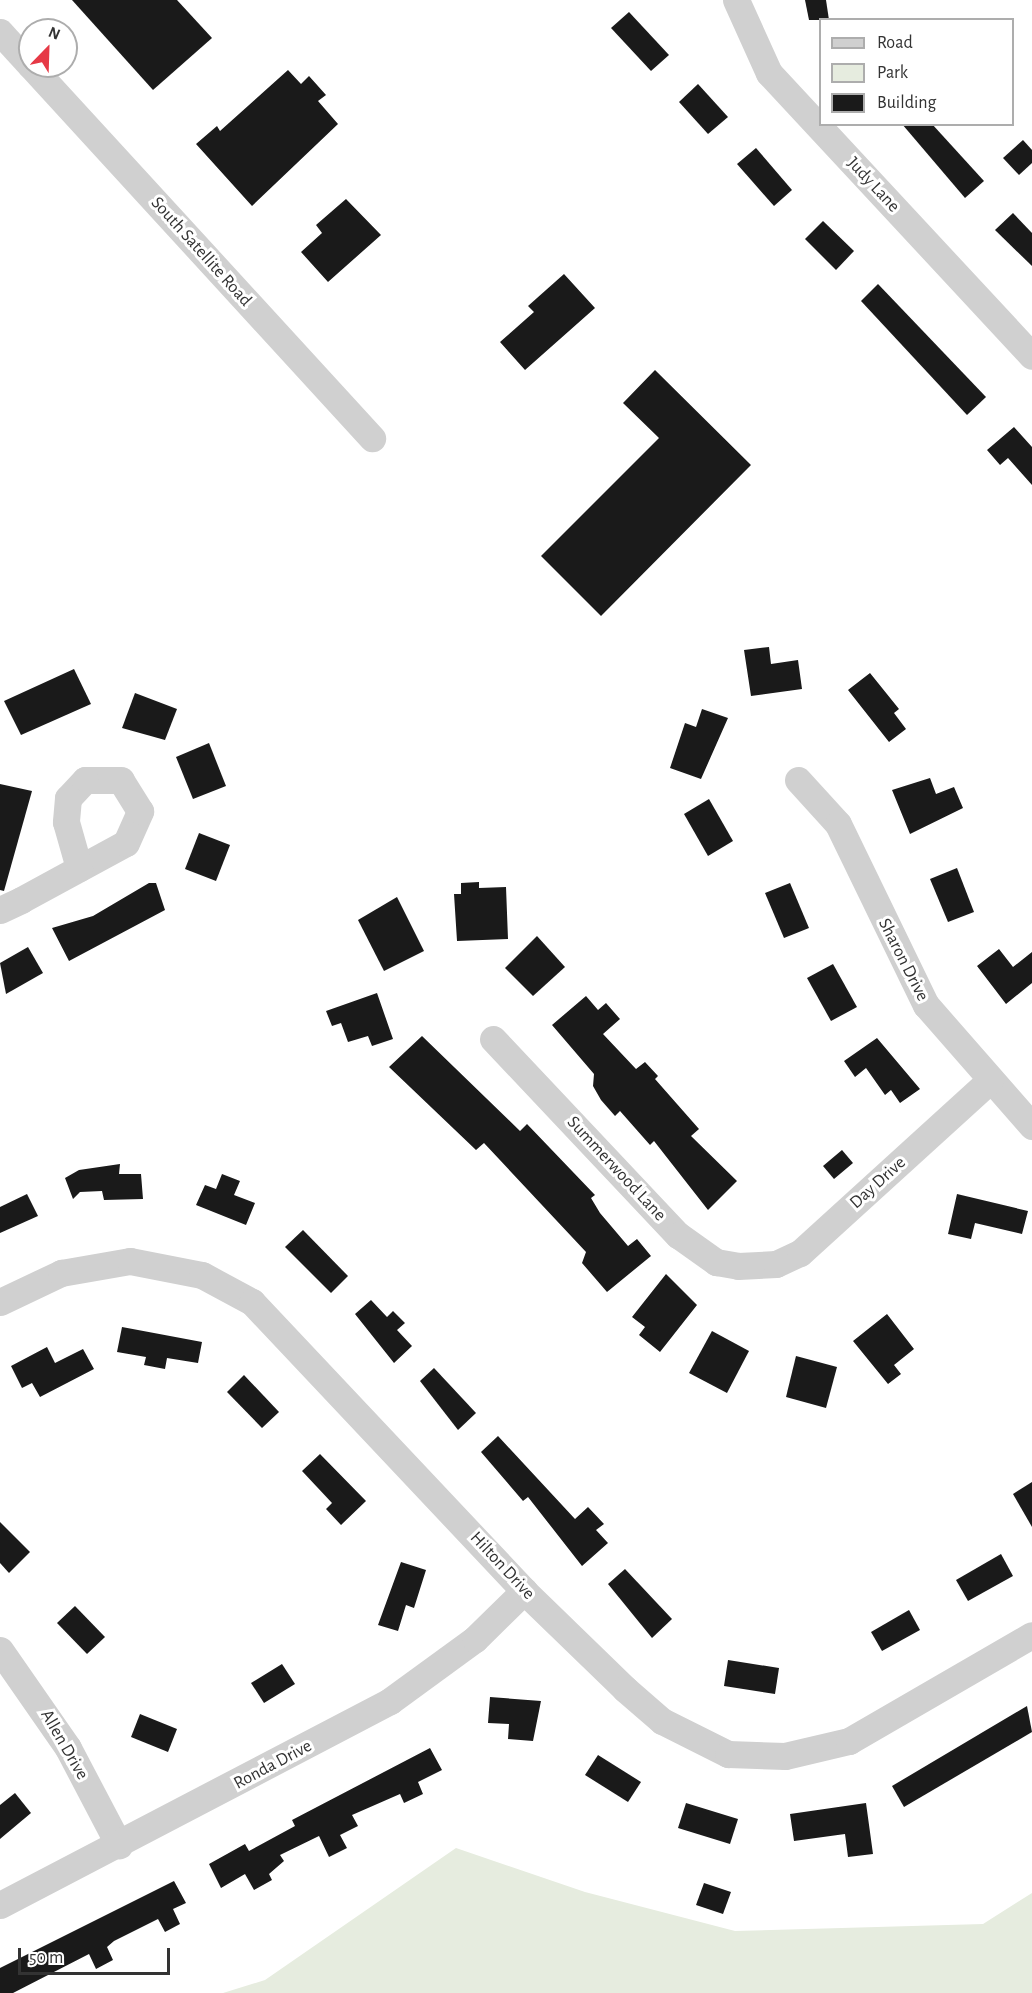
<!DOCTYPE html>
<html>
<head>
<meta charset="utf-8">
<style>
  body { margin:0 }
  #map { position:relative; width:1032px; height:1993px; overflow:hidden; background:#fff; font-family:"Alegreya Sans",sans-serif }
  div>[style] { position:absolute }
  .green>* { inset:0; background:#e6ecdf }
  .building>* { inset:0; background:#1a1a1a }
  .minor>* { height:27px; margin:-13.5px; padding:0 13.5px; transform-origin:13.5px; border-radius:13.5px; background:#d0d0d0 }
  span { translate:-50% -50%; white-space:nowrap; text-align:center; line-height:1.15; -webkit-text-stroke:6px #fff; paint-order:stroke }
  .street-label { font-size:18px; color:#333 }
  .legend { position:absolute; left:819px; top:18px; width:195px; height:108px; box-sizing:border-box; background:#fff; border:2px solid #adadad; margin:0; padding:8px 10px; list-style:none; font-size:18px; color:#333 }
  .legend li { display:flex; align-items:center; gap:12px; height:30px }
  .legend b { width:30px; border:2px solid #adadad }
  .north { position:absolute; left:18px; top:18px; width:60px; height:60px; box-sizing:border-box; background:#fff; border:2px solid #adadad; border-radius:50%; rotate:23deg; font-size:16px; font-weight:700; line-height:24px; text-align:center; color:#333 }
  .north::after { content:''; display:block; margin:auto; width:21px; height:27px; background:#e63946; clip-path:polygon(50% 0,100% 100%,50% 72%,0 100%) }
  .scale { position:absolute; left:18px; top:1948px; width:152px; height:27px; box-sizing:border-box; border:3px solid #333; border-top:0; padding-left:8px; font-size:18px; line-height:21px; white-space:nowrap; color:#333; -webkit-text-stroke:4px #fff; paint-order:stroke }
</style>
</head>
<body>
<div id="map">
  <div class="green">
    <div style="clip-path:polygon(456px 1848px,585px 1892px,735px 1931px,983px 1924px,1032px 1893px,1032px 1993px,223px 1993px,265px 1980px)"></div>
  </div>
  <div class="building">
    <div style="clip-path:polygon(72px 0,177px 0,212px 38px,153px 90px)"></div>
    <div style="clip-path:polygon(805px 0,826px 0,829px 20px,809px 20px)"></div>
    <div style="clip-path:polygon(629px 12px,669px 55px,651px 71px,611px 28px)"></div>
    <div style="clip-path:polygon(288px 70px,301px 84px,309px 76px,326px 95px,318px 101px,338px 124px,252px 206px,196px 144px,217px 126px,220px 131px)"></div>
    <div style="clip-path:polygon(698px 84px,728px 117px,708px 134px,679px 102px)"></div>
    <div style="clip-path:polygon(902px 124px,932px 124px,984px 181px,965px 198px)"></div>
    <div style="clip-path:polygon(1023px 140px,1032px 150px,1032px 163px,1019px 175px,1003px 158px)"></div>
    <div style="clip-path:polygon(756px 148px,792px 190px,774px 206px,737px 164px)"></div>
    <div style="clip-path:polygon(346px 199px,381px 235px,328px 282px,301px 252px,322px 233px,316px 225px)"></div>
    <div style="clip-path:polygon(1013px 213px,1032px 233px,1032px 266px,995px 230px)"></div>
    <div style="clip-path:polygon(823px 221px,854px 251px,836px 270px,805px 239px)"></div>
    <div style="clip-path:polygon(564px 274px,595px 308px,525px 370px,500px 342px,534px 312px,528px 306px)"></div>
    <div style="clip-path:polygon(878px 284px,986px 397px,967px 415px,861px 301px)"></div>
    <div style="clip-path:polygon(655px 370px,751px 465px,601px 616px,541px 556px,659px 438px,623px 403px)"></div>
    <div style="clip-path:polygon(1014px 427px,1032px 447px,1032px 485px,1008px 458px,1000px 465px,987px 450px)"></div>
    <div style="clip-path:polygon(769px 647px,771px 664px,798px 660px,802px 689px,751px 696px,744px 650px)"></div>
    <div style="clip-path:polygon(74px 669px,91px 704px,21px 735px,4px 701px)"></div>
    <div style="clip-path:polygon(870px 673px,899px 709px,894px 713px,906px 729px,889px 742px,848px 690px)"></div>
    <div style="clip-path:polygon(135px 693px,177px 709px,165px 740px,122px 728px)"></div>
    <div style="clip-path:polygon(702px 709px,728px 718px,701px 779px,670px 768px,685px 723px,696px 727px)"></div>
    <div style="clip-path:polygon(209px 743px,226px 786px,193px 799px,176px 757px)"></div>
    <div style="clip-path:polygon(930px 778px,936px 794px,954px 787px,963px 808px,910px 834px,892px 790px)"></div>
    <div style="clip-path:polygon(0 784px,32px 791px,4px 891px,0 890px)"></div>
    <div style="clip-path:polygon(709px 799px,733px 841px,708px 856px,684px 814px)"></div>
    <div style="clip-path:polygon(199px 833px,230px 845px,216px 881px,185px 869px)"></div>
    <div style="clip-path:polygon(957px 868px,974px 912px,948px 922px,930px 879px)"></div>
    <div style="clip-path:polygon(479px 882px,479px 888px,506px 887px,508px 939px,457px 941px,454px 894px,461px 894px,461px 883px)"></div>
    <div style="clip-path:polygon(149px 883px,156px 883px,165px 910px,69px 961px,52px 928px,93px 916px)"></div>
    <div style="clip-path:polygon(790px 883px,809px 928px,784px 938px,765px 893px)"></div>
    <div style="clip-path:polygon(397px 897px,424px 951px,384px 971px,358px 920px)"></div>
    <div style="clip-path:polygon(537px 936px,565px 967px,533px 996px,505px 968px)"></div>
    <div style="clip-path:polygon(28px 947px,43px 973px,6px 994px,0 963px)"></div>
    <div style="clip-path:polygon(999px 949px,1013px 967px,1032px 952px,1032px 983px,1006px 1004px,977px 966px)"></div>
    <div style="clip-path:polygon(833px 964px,857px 1007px,831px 1021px,807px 978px)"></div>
    <div style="clip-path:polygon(377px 993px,393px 1039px,372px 1046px,368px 1036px,348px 1042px,341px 1023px,332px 1026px,326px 1011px)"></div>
    <div style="clip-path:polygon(586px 996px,598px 1010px,606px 1003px,620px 1019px,603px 1034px,636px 1069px,645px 1062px,658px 1076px,655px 1079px,699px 1129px,691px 1136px,737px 1181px,708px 1210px,654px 1141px,650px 1145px,620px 1111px,615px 1116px,601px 1100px,593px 1086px,594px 1074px,552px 1025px)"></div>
    <div style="clip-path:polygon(422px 1036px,520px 1131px,527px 1124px,595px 1195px,591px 1198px,600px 1213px,628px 1246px,637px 1239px,651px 1256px,607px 1292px,582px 1263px,586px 1252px,484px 1143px,476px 1150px,389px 1067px)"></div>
    <div style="clip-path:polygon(877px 1038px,920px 1089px,900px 1103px,891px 1090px,885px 1095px,866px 1068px,855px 1077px,844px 1061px)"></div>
    <div style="clip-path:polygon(842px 1150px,853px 1163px,834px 1179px,823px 1166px)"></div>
    <div style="clip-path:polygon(120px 1164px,119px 1174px,141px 1174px,143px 1199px,104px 1200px,102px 1191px,80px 1192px,73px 1199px,65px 1178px,79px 1170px)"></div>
    <div style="clip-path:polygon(222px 1174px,240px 1181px,234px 1195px,255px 1203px,246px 1225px,196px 1205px,205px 1185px,216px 1189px)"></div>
    <div style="clip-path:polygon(27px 1194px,38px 1216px,0 1233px,0 1207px)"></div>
    <div style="clip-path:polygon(957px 1194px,1028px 1211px,1022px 1234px,975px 1223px,971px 1239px,948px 1234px)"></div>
    <div style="clip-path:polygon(303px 1230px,348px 1276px,331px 1293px,285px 1247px)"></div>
    <div style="clip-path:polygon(666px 1274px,697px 1305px,660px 1352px,639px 1335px,645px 1327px,632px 1317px)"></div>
    <div style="clip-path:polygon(371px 1300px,387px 1317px,393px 1311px,405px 1323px,397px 1330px,412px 1346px,394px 1363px,355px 1314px)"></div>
    <div style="clip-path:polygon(887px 1314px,914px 1349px,894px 1365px,901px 1374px,888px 1384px,853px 1341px)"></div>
    <div style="clip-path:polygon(122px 1327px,202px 1342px,198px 1363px,167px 1358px,165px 1369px,144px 1365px,146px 1357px,117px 1352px)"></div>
    <div style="clip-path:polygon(712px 1331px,749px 1351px,727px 1393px,689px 1373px)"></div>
    <div style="clip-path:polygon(47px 1347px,55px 1363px,83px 1349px,94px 1369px,40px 1397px,32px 1383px,22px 1388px,11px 1366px)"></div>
    <div style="clip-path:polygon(796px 1356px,837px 1367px,826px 1408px,786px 1397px)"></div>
    <div style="clip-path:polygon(434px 1368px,476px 1413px,458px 1430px,420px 1381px)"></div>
    <div style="clip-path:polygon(244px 1375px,279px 1412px,262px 1428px,227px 1392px)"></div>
    <div style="clip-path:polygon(498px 1436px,575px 1519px,588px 1507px,604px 1524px,596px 1530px,608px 1543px,582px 1566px,528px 1497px,523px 1501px,481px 1452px)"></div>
    <div style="clip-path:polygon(320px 1454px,366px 1501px,341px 1525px,326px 1509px,332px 1503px,302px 1471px)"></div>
    <div style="clip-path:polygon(1032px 1482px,1032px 1527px,1013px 1494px)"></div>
    <div style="clip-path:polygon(0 1522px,30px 1552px,9px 1573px,0 1563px)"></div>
    <div style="clip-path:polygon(1001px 1554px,1013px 1576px,968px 1601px,956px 1580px)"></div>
    <div style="clip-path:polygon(401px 1562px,426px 1570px,414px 1608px,406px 1605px,398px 1631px,378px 1625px)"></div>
    <div style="clip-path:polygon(625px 1569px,672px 1619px,652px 1638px,608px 1584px)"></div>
    <div style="clip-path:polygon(75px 1606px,105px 1637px,87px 1654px,57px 1623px)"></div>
    <div style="clip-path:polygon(909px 1610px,920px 1630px,882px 1651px,871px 1632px)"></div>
    <div style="clip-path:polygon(728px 1660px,779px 1668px,775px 1694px,724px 1686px)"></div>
    <div style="clip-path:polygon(282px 1664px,295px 1684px,264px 1703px,251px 1683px)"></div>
    <div style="clip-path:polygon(490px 1697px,541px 1701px,533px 1741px,508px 1739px,509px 1724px,488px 1723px)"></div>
    <div style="clip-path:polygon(1027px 1706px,1032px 1732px,904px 1807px,892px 1786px)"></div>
    <div style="clip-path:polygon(140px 1714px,177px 1729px,168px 1752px,131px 1737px)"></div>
    <div style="clip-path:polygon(430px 1748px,442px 1770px,418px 1782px,423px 1794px,404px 1803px,400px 1794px,352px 1815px,358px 1826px,340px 1835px,347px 1848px,329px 1857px,319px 1836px,280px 1855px,284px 1861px,269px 1874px,272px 1880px,254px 1890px,245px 1874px,221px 1888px,209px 1864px,245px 1844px,249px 1851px,295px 1826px,292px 1820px)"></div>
    <div style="clip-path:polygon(598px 1755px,641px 1782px,628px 1802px,585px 1775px)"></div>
    <div style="clip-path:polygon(15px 1793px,31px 1813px,0 1839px,0 1805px)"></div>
    <div style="clip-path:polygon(686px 1803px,738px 1819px,730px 1844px,678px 1828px)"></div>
    <div style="clip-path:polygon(866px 1803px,873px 1854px,848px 1857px,845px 1834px,794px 1841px,790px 1814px)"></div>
    <div style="clip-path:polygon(174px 1881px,186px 1903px,173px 1909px,180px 1924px,165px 1932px,158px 1919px,114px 1941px,107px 1947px,113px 1960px,96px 1969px,89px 1954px,13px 1993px,0 1993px,0 1968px)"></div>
    <div style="clip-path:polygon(704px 1883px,731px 1892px,723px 1914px,696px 1905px)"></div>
  </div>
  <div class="minor">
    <div style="left:736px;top:0;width:80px;rotate:65.7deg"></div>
    <div style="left:769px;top:73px;width:386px;rotate:47.1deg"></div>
    <div style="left:0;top:32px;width:45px;rotate:47.7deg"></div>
    <div style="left:31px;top:66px;width:505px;rotate:47.49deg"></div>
    <div style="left:798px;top:780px;width:59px;rotate:47.7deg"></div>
    <div style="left:838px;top:824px;width:201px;rotate:64.1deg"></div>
    <div style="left:926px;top:1005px;width:161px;rotate:48.8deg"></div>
    <div style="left:0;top:910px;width:23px;rotate:-25deg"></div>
    <div style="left:21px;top:900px;width:119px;rotate:-28.5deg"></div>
    <div style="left:126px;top:843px;width:35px;rotate:-66deg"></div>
    <div style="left:140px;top:811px;width:36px;rotate:-122deg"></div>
    <div style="left:121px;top:780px;width:36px;rotate:180deg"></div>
    <div style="left:85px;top:780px;width:25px;rotate:133deg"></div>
    <div style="left:68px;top:798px;width:24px;rotate:95deg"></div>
    <div style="left:66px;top:822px;width:48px;rotate:74.2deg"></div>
    <div style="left:493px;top:1039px;width:270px;rotate:46.7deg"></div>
    <div style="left:678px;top:1235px;width:47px;rotate:35.4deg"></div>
    <div style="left:716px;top:1262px;width:22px;rotate:10deg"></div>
    <div style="left:738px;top:1266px;width:38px;rotate:-3deg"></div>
    <div style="left:776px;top:1264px;width:26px;rotate:-25deg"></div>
    <div style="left:800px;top:1253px;width:256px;rotate:-42.3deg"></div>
    <div style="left:0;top:1302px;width:68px;rotate:-25.4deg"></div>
    <div style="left:61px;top:1273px;width:70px;rotate:-9.9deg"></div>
    <div style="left:130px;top:1261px;width:73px;rotate:11deg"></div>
    <div style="left:202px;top:1275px;width:57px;rotate:28.4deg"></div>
    <div style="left:252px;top:1302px;width:397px;rotate:46.7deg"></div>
    <div style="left:524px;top:1591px;width:141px;rotate:44.1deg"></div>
    <div style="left:625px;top:1689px;width:49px;rotate:40.9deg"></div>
    <div style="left:662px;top:1721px;width:74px;rotate:26.6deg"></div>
    <div style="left:728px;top:1754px;width:57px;rotate:2deg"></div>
    <div style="left:785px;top:1756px;width:66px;rotate:-13.2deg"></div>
    <div style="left:849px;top:1741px;width:211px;rotate:-30.1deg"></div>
    <div style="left:0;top:1650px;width:119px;rotate:55.2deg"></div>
    <div style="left:68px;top:1748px;width:110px;rotate:62.3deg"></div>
    <div style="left:0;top:1905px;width:440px;rotate:-27.6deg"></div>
    <div style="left:390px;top:1701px;width:105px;rotate:-36.1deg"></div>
    <div style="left:475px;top:1639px;width:69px;rotate:-44.4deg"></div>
  </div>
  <div class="street-label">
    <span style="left:873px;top:185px;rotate:47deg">Judy Lane</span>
    <span style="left:201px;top:252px;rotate:48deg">South Satellite Road</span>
    <span style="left:903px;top:960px;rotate:63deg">Sharon Drive</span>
    <span style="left:616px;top:1169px;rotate:47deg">Summerwood Lane</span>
    <span style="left:878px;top:1183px;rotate:-42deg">Day Drive</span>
    <span style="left:502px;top:1566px;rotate:47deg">Hilton Drive</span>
    <span style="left:64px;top:1745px;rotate:60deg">Allen Drive</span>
    <span style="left:273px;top:1765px;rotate:-28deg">Ronda Drive</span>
  </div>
  <ul class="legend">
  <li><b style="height:8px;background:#d0d0d0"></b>Road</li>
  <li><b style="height:16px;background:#e6ecdf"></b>Park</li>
  <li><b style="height:16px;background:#1a1a1a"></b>Building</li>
  </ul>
  <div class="north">N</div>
  <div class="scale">50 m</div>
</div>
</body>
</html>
